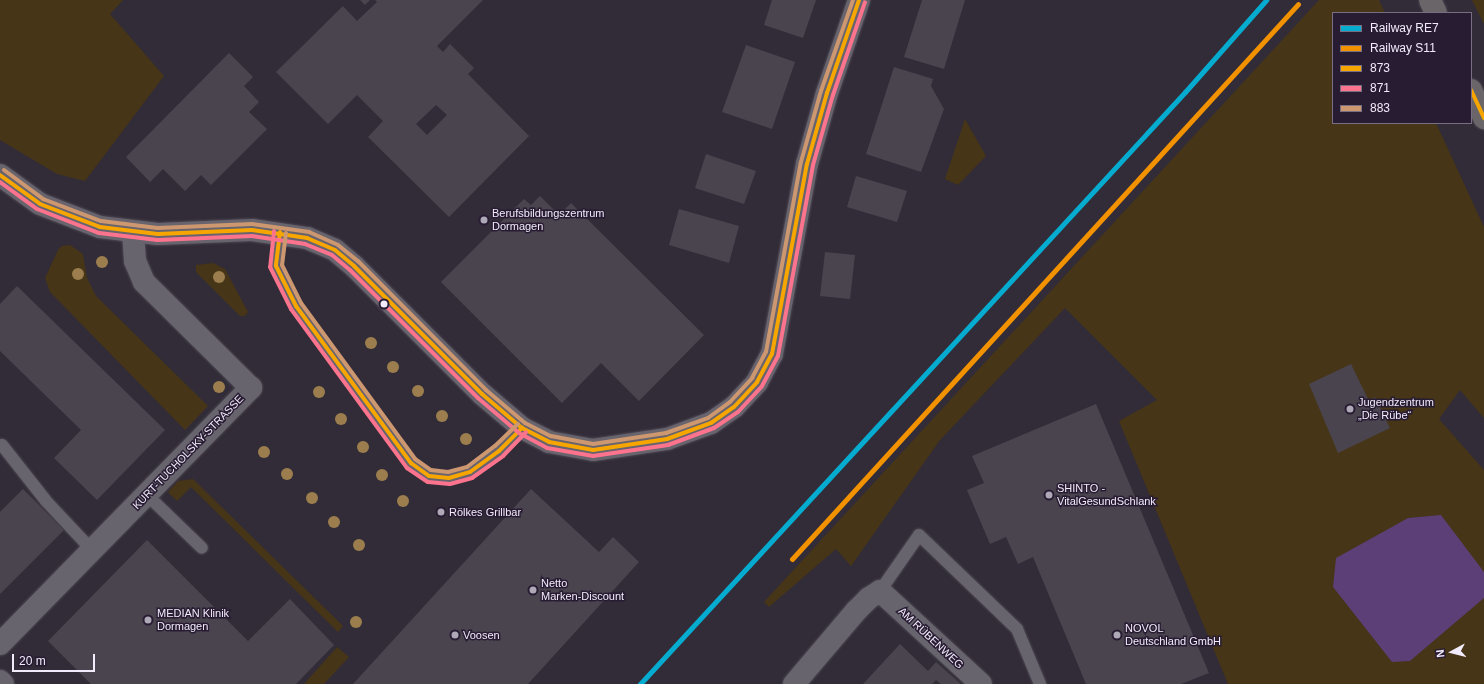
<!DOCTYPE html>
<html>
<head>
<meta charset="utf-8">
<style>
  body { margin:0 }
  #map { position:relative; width:1484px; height:684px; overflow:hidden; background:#322c38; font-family:Helvetica,sans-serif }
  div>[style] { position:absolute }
  .green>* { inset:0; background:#463516 }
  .water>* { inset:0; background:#5b3f76 }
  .building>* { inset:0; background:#4a444f }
  .roads { filter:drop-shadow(0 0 1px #4d4853) drop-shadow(0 0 1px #4d4853) }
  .lane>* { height:12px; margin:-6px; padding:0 6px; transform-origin:6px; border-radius:6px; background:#68646e }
  .street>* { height:22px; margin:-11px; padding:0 11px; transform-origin:11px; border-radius:11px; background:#68646e }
  .secondary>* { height:22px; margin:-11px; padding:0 11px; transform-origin:11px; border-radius:11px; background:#6a6569 }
  .bus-1>* { height:4px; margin:-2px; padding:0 2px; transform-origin:2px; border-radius:2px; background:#f7a600 }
  .bus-2>* { height:4px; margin:-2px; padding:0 2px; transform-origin:2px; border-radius:2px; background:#fc738d }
  .bus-3>* { height:4px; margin:-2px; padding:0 2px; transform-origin:2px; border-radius:2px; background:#cd976f }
  .rail-1>* { height:5px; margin:-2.5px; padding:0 2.5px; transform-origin:2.5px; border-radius:2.5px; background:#06acd0 }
  .rail-2>* { height:5px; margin:-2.5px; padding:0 2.5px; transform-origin:2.5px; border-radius:2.5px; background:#f39200 }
  .trees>* { width:12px; height:12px; margin:-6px; border-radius:50%; background:#9c7e4e }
  .dots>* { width:11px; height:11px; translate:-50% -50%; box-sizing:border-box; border:2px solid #281c33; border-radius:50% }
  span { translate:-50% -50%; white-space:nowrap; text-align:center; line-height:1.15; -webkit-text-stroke:3px #281c33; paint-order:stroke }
  .poi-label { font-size:11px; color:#f2ebfb }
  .left { translate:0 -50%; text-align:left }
  .street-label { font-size:11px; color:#f2ebfb }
  .legend { position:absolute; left:1332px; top:12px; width:140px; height:112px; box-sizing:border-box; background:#281c33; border:1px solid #796f83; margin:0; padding:5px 7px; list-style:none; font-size:12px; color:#f2ebfb }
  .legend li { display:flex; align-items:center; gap:8px; height:20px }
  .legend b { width:20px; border:1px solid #796f83 }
  .north { position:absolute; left:1432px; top:632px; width:40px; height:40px; -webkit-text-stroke:3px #281c33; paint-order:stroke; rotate:263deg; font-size:11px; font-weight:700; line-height:16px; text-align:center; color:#f2ebfb }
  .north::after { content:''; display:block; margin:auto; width:14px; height:18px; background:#f2ebfb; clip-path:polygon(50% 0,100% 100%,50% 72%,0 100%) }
  .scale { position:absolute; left:12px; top:654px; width:83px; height:18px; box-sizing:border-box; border:2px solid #f2ebfb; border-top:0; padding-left:5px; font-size:12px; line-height:14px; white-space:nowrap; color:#f2ebfb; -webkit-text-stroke:3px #281c33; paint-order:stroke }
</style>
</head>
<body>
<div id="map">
  <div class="green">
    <div style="clip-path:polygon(0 0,123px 0,110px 14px,164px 76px,85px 181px,57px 174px,0 140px)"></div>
    <div style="clip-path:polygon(1319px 0,1379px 0,1385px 13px,1333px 13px,1333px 123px,1436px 123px,1484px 227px,1484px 418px,1460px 390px,1439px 419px,1484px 470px,1484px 684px,1228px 684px,1119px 421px,1157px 400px,1065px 308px,940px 440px,851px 566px,836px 549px,769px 607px,764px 602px)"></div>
    <div style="clip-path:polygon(1472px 0,1484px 0,1484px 24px)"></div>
    <div style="clip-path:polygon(965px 119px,986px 156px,958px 185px,945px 179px)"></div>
    <div style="clip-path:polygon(70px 245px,83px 254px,87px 278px,96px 296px,208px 406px,185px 430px,50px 292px,45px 278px,58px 250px,62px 246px)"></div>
    <div style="clip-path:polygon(213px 263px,225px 269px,248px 312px,245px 316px,240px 316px,196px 272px,196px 265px)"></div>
    <div style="clip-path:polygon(193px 479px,343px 626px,338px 632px,191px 487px,177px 501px,168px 492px,178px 481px)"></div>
    <div style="clip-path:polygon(337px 647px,349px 657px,324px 684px,304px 684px)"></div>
  </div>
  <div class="water">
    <div style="clip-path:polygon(1441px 515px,1484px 572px,1484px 598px,1410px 661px,1392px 662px,1333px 587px,1336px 558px,1408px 518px)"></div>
  </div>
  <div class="building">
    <div style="clip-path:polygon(360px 0,370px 0,365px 5px)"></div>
    <div style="clip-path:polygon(evenodd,375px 0,483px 0,437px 46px,443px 52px,450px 44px,474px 68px,468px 74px,529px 136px,449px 217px,368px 137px,383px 121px,357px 95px,328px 124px,276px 72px,343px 6px,357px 21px,377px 2px,375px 0,436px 105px,447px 115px,427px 135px,416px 124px,436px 105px)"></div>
    <div style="clip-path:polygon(772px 0,816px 0,803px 38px,764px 25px)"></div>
    <div style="clip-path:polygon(922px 0,965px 0,944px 69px,904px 57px)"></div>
    <div style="clip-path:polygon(746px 45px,795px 62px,772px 129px,722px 112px)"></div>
    <div style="clip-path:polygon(229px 53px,253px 77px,244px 86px,259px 102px,249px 112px,267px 129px,211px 185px,201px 175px,185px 191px,163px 169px,150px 182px,126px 157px)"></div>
    <div style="clip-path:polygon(894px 67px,933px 79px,931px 86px,944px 109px,921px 172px,866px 154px)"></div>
    <div style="clip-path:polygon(706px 154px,756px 171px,744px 204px,695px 188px)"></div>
    <div style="clip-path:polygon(856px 176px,907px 191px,897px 222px,847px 207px)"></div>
    <div style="clip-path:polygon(540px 196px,559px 215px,571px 203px,704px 335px,639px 401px,601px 363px,562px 403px,441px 282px,524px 199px,531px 205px)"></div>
    <div style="clip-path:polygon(679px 209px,739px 226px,729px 263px,669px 245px)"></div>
    <div style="clip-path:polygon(825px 252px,855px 255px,850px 299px,820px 296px)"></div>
    <div style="clip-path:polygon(17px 286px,165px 430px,97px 500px,54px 458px,81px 430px,0 351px,0 304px)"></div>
    <div style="clip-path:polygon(1351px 364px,1369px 401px,1375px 397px,1390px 428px,1338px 453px,1309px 384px)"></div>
    <div style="clip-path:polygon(1096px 404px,1209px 673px,1181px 684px,1086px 684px,1033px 557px,1018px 564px,1006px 537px,990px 544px,967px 490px,984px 483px,972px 456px)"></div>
    <div style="clip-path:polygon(23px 489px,64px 530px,0 594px,0 512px)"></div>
    <div style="clip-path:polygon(531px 489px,599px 552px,613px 537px,639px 562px,528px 684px,353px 684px)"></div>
    <div style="clip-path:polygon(147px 540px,248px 641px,290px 599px,334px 645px,296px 684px,91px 684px,48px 641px)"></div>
    <div style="clip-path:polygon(900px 644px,928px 671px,936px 662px,961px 684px,941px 684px,936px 680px,932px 684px,863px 684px)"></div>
  </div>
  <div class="roads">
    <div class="lane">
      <div style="left:280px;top:232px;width:34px;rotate:97deg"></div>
      <div style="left:276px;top:266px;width:45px;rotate:63.4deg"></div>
      <div style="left:296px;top:306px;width:195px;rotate:53.8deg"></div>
      <div style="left:411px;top:463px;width:22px;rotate:36deg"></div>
      <div style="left:429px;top:476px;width:20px;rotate:6deg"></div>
      <div style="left:449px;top:478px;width:22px;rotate:-16deg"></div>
      <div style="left:470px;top:472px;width:36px;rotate:-36deg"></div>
      <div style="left:499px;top:451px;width:33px;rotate:-45deg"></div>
      <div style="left:2px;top:445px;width:71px;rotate:51.8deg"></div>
      <div style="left:46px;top:501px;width:67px;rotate:46.8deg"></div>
      <div style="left:147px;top:495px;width:76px;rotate:43.9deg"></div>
      <div style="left:880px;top:591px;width:68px;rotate:-55.1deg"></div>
      <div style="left:919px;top:535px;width:136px;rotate:43.8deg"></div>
      <div style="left:1017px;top:629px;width:60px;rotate:67.3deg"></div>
    </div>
    <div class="street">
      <div style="left:0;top:175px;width:49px;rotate:35.9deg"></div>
      <div style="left:40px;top:204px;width:64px;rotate:21deg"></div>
      <div style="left:100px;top:227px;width:58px;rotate:6.9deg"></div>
      <div style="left:158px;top:234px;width:94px;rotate:-2.4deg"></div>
      <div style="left:252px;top:230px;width:56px;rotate:8.3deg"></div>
      <div style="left:307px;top:238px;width:30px;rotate:23deg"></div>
      <div style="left:335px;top:250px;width:25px;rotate:40deg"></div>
      <div style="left:354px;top:266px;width:181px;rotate:45deg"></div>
      <div style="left:482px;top:394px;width:52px;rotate:40.4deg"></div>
      <div style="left:522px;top:428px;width:30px;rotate:27deg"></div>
      <div style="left:549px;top:442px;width:45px;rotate:10.3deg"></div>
      <div style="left:593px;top:450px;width:75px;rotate:-8.5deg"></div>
      <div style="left:667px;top:439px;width:47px;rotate:-20deg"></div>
      <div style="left:711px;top:423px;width:28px;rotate:-35deg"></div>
      <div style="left:734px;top:407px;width:34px;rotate:-47deg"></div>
      <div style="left:757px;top:382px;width:32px;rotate:-62deg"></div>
      <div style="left:772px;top:354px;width:193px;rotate:-79.6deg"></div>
      <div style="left:807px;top:164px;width:74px;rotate:-74.3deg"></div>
      <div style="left:827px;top:93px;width:98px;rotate:-71deg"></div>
      <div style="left:0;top:644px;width:359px;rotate:-45.6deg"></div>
      <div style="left:251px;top:388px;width:151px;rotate:-135.3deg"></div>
      <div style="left:144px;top:282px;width:23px;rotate:-113deg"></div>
      <div style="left:135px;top:261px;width:28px;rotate:-94deg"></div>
      <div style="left:0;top:681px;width:4px;rotate:45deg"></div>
      <div style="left:794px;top:684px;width:96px;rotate:-49.7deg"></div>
      <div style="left:856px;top:611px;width:18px;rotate:-45deg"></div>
      <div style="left:869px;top:598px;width:13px;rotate:-32deg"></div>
      <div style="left:880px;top:591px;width:137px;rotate:42.6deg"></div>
    </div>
    <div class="secondary">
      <div style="left:1430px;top:0;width:14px;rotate:65deg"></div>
      <div style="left:1471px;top:90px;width:31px;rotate:65deg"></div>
    </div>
  </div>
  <div class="bus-1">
    <div style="left:1471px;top:90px;width:31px;rotate:65deg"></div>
    <div style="left:0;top:175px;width:49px;rotate:35.9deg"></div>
    <div style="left:40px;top:204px;width:64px;rotate:21deg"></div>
    <div style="left:100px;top:227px;width:58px;rotate:6.9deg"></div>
    <div style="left:158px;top:234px;width:94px;rotate:-2.4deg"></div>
    <div style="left:252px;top:230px;width:56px;rotate:8.3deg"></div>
    <div style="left:307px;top:238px;width:30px;rotate:23deg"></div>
    <div style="left:335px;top:250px;width:25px;rotate:40deg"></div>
    <div style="left:354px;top:266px;width:181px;rotate:45deg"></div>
    <div style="left:482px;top:394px;width:52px;rotate:40.4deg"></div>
    <div style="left:522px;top:428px;width:30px;rotate:27deg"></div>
    <div style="left:549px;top:442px;width:45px;rotate:10.3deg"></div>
    <div style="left:593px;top:450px;width:75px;rotate:-8.5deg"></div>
    <div style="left:667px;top:439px;width:47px;rotate:-20deg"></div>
    <div style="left:711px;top:423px;width:28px;rotate:-35deg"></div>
    <div style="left:734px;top:407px;width:34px;rotate:-47deg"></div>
    <div style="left:757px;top:382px;width:32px;rotate:-62deg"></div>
    <div style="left:772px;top:354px;width:193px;rotate:-79.6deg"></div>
    <div style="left:807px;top:164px;width:74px;rotate:-74.3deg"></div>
    <div style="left:827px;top:93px;width:98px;rotate:-71deg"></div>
    <div style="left:280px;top:232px;width:34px;rotate:97deg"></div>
    <div style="left:276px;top:266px;width:45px;rotate:63.4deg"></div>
    <div style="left:296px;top:306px;width:195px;rotate:53.8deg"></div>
    <div style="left:411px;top:463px;width:22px;rotate:36deg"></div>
    <div style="left:429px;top:476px;width:20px;rotate:6deg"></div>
    <div style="left:449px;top:478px;width:22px;rotate:-16deg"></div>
    <div style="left:470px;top:472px;width:36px;rotate:-36deg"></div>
    <div style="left:499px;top:451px;width:33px;rotate:-45deg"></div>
  </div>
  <div class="bus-2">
    <div style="left:0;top:182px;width:46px;rotate:36.1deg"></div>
    <div style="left:37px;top:209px;width:66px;rotate:21.2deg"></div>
    <div style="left:99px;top:233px;width:59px;rotate:6.8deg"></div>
    <div style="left:158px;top:240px;width:94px;rotate:-2.4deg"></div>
    <div style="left:252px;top:236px;width:54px;rotate:8.6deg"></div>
    <div style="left:305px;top:244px;width:29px;rotate:22deg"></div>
    <div style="left:332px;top:255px;width:23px;rotate:40deg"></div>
    <div style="left:350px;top:270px;width:181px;rotate:45deg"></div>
    <div style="left:478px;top:398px;width:54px;rotate:40.5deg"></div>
    <div style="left:519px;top:433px;width:32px;rotate:28deg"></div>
    <div style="left:547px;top:448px;width:47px;rotate:9.9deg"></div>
    <div style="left:593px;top:456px;width:76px;rotate:-8.3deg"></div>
    <div style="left:668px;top:445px;width:49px;rotate:-20.3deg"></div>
    <div style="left:714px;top:428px;width:29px;rotate:-34deg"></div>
    <div style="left:738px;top:412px;width:35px;rotate:-47deg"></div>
    <div style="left:762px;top:386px;width:34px;rotate:-62deg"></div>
    <div style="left:778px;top:356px;width:194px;rotate:-79.6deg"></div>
    <div style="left:813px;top:165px;width:73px;rotate:-74.1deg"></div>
    <div style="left:833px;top:95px;width:98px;rotate:-71deg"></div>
    <div style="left:274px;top:231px;width:36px;rotate:96deg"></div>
    <div style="left:270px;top:267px;width:47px;rotate:63.4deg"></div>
    <div style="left:291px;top:309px;width:197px;rotate:53.9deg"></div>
    <div style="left:407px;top:468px;width:25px;rotate:34deg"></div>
    <div style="left:428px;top:482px;width:22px;rotate:5deg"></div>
    <div style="left:450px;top:484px;width:23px;rotate:-15deg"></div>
    <div style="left:472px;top:478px;width:38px;rotate:-35deg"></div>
    <div style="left:503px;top:456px;width:33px;rotate:-46deg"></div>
  </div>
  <div class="bus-3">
    <div style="left:4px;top:170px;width:49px;rotate:36.6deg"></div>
    <div style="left:43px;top:199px;width:62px;rotate:20.8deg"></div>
    <div style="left:101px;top:221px;width:57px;rotate:7deg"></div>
    <div style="left:158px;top:228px;width:94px;rotate:-2.4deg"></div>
    <div style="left:252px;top:224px;width:58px;rotate:8deg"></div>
    <div style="left:309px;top:232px;width:32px;rotate:24deg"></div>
    <div style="left:338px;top:245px;width:26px;rotate:39deg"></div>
    <div style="left:358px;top:261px;width:182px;rotate:45.2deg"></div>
    <div style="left:486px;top:390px;width:51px;rotate:40.2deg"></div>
    <div style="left:525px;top:423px;width:29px;rotate:27deg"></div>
    <div style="left:551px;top:436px;width:43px;rotate:10.8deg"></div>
    <div style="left:593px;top:444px;width:74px;rotate:-8.6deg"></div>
    <div style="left:666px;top:433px;width:45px;rotate:-19.7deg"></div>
    <div style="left:708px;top:418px;width:27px;rotate:-36deg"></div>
    <div style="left:730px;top:402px;width:33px;rotate:-47deg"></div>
    <div style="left:752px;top:378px;width:30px;rotate:-62deg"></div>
    <div style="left:766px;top:352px;width:193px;rotate:-79.6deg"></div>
    <div style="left:801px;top:162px;width:74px;rotate:-74.3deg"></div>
    <div style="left:821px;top:91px;width:96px;rotate:-70.6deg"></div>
    <div style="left:286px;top:233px;width:32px;rotate:97deg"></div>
    <div style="left:282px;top:265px;width:42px;rotate:63.4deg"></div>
    <div style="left:301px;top:303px;width:193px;rotate:53.8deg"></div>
    <div style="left:415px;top:459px;width:19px;rotate:35deg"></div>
    <div style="left:431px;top:470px;width:17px;rotate:7deg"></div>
    <div style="left:448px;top:472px;width:20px;rotate:-15deg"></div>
    <div style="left:467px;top:467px;width:35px;rotate:-37deg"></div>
    <div style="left:495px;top:446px;width:32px;rotate:-44deg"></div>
  </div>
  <div class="rail-1">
    <div style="left:640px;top:684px;width:805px;rotate:-47.37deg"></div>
    <div style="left:1185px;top:92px;width:123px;rotate:-48.6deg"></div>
  </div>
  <div class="rail-2">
    <div style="left:792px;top:559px;width:751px;rotate:-47.64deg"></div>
  </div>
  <div class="trees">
    <div style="left:102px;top:262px"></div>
    <div style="left:78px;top:274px"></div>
    <div style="left:219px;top:277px"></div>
    <div style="left:371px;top:343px"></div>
    <div style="left:393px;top:367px"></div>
    <div style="left:219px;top:387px"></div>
    <div style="left:418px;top:391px"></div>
    <div style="left:319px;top:392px"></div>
    <div style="left:442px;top:416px"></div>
    <div style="left:341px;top:419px"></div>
    <div style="left:466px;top:439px"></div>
    <div style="left:363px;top:447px"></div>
    <div style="left:264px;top:452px"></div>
    <div style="left:287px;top:474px"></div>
    <div style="left:382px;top:475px"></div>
    <div style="left:312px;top:498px"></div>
    <div style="left:403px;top:501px"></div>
    <div style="left:334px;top:522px"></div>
    <div style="left:359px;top:545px"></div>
    <div style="left:356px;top:622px"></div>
  </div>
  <div class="dots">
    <div style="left:484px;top:220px;background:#afa8b7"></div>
    <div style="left:384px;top:304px;background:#f2ebfb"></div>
    <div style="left:1350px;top:409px;background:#afa8b7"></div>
    <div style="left:1049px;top:495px;background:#afa8b7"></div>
    <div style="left:441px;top:512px;background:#afa8b7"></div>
    <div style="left:533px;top:590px;background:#afa8b7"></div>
    <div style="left:148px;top:620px;background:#afa8b7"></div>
    <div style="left:455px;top:635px;background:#afa8b7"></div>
    <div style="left:1117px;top:635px;background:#afa8b7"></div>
  </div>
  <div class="poi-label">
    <span class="left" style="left:492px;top:220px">Berufsbildungszentrum<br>Dormagen</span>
    <span class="left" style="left:1358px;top:409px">Jugendzentrum<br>„Die Rübe“</span>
    <span class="left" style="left:1057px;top:495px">SHINTO -<br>VitalGesundSchlank</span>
    <span class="left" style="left:449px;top:512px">Rölkes Grillbar</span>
    <span class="left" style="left:541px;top:590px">Netto<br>Marken-Discount</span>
    <span class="left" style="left:157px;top:620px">MEDIAN Klinik<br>Dormagen</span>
    <span class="left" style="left:1125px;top:635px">NOVOL<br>Deutschland GmbH</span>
    <span class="left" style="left:463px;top:635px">Voosen</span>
  </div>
  <div class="street-label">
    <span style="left:188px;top:452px;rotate:-46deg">KURT-TUCHOLSKY-STRASSE</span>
    <span style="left:931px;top:638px;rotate:43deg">AM RÜBENWEG</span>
  </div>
  <ul class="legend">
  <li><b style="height:5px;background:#06acd0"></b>Railway RE7</li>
  <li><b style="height:5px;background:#f39200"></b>Railway S11</li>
  <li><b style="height:5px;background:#f7a600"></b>873</li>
  <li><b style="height:5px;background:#fc738d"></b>871</li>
  <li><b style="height:5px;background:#cd976f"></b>883</li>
  </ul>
  <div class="north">N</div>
  <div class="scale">20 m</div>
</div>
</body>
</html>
